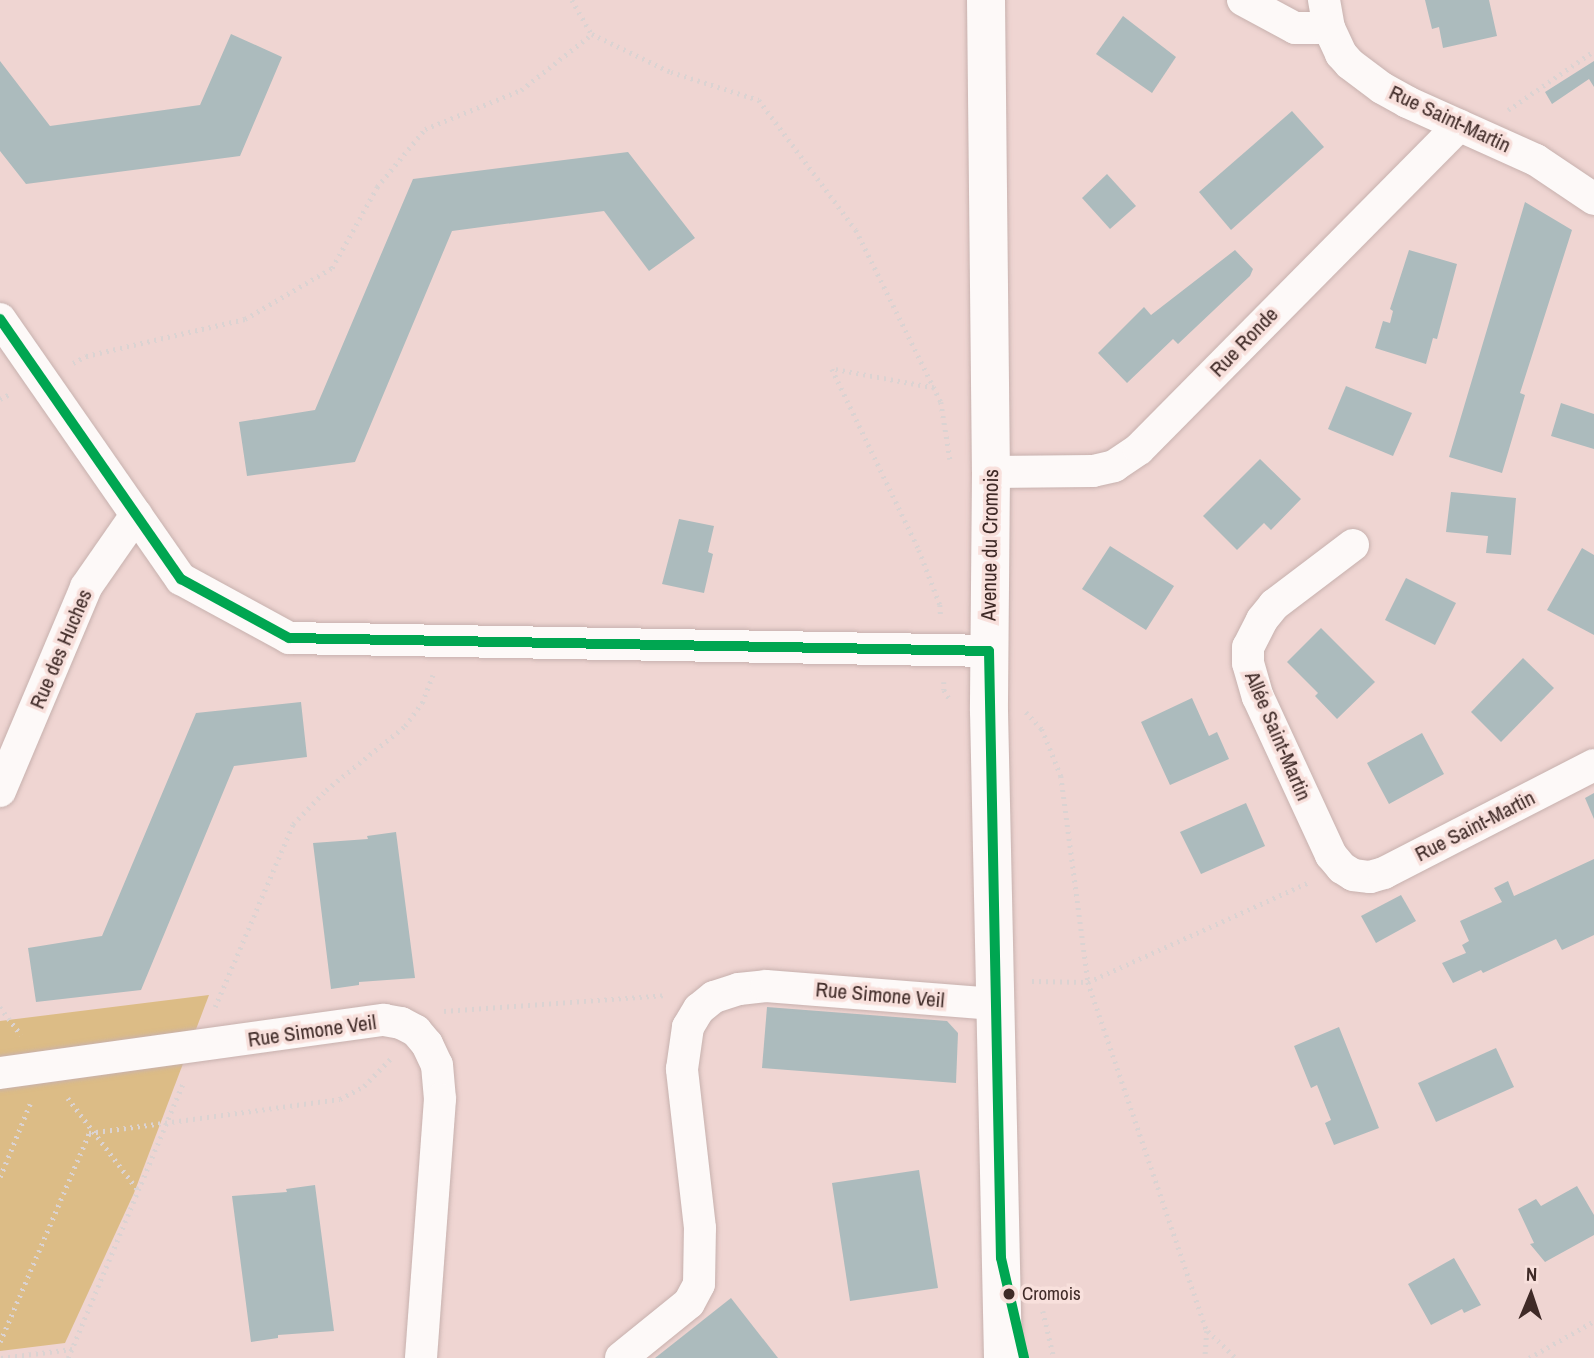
<!DOCTYPE html>
<html>
<head>
<meta charset="utf-8">
<style>
  body { margin:0 }
  #map { position:relative; width:1594px; height:1358px; overflow:hidden; background:#efd5d2; font-family:"Archivo Narrow",sans-serif }
  div>[style] { position:absolute }
  .green>* { inset:0; background:#dcbc86 }
  .building>* { inset:0; background:#acbbbd }
  .path>* { height:4.5px; margin-top:-2.25px; transform-origin:0; background:repeating-linear-gradient(90deg,#dbd3d2 0 2px,transparent 0 7px) }
  .roads { filter:drop-shadow(0 0 2px #c7b1ae) drop-shadow(0 0 2px #c7b1ae) }
  .street>* { height:32px; margin:-16px; padding:0 16px; transform-origin:16px; border-radius:16px; background:#fdf9f8 }
  .secondary>* { height:38px; margin:-19px; padding:0 19px; transform-origin:19px; border-radius:19px; background:#fdf9f8 }
  .bus-1>* { height:10px; margin:-5px; padding:0 5px; transform-origin:5px; border-radius:5px; background:#00a651 }
  .dots>* { width:19px; height:19px; translate:-50% -50%; box-sizing:border-box; border:4px solid #f8e0dc; border-radius:50% }
  span { translate:-50% -50%; white-space:nowrap; text-align:center; line-height:1.15; -webkit-text-stroke:7px #f8e0dc; paint-order:stroke }
  .bus-label { font-size:19px; color:#3f2a27 }
  .left { translate:0 -50%; text-align:left }
  .street-label { font-size:21px; color:#3f2a27 }
  .north { position:absolute; left:1496px; top:1260px; width:70px; height:70px; -webkit-text-stroke:5px #f8e0dc; paint-order:stroke; rotate:2deg; font-size:19px; font-weight:700; line-height:28px; text-align:center; color:#3f2a27 }
  .north::after { content:''; display:block; margin:auto; width:24px; height:32px; background:#3f2a27; clip-path:polygon(50% 0,100% 100%,50% 72%,0 100%) }
</style>
</head>
<body>
<div id="map">
  <div class="green">
    <div style="clip-path:polygon(209px 995px,134px 1193px,65px 1343px,0 1351px,0 1021px)"></div>
  </div>
  <div class="building">
    <div style="clip-path:polygon(1425px 0,1489px 0,1497px 36px,1443px 48px,1439px 27px,1432px 29px)"></div>
    <div style="clip-path:polygon(1123px 16px,1176px 57px,1152px 93px,1096px 54px)"></div>
    <div style="clip-path:polygon(231px 34px,282px 57px,240px 156px,26px 184px,0 151px,0 61px,50px 126px,200px 105px)"></div>
    <div style="clip-path:polygon(1594px 61px,1594px 87px,1589px 79px,1552px 104px,1545px 92px)"></div>
    <div style="clip-path:polygon(1292px 111px,1324px 147px,1231px 230px,1199px 192px)"></div>
    <div style="clip-path:polygon(628px 152px,695px 238px,649px 271px,604px 211px,452px 231px,355px 462px,247px 476px,239px 422px,315px 410px,413px 179px)"></div>
    <div style="clip-path:polygon(1107px 174px,1136px 206px,1110px 229px,1082px 198px)"></div>
    <div style="clip-path:polygon(1525px 202px,1572px 230px,1520px 393px,1525px 395px,1502px 473px,1449px 457px)"></div>
    <div style="clip-path:polygon(1235px 250px,1253px 269px,1250px 276px,1178px 344px,1173px 339px,1127px 383px,1098px 353px,1144px 307px,1151px 315px)"></div>
    <div style="clip-path:polygon(1409px 250px,1457px 264px,1437px 339px,1433px 338px,1426px 364px,1375px 348px,1383px 321px,1390px 323px,1393px 311px,1390px 309px)"></div>
    <div style="clip-path:polygon(1346px 386px,1412px 413px,1393px 456px,1328px 429px)"></div>
    <div style="clip-path:polygon(1561px 403px,1594px 414px,1594px 449px,1551px 436px)"></div>
    <div style="clip-path:polygon(1260px 459px,1301px 499px,1271px 530px,1264px 523px,1237px 550px,1203px 516px)"></div>
    <div style="clip-path:polygon(1451px 492px,1516px 498px,1511px 555px,1486px 553px,1488px 536px,1446px 532px)"></div>
    <div style="clip-path:polygon(679px 519px,714px 526px,708px 552px,713px 554px,704px 593px,662px 584px)"></div>
    <div style="clip-path:polygon(1110px 546px,1174px 586px,1146px 630px,1082px 589px)"></div>
    <div style="clip-path:polygon(1582px 548px,1594px 555px,1594px 635px,1547px 610px)"></div>
    <div style="clip-path:polygon(1406px 578px,1456px 603px,1435px 645px,1385px 620px)"></div>
    <div style="clip-path:polygon(1321px 628px,1375px 682px,1337px 719px,1315px 696px,1318px 693px,1287px 662px)"></div>
    <div style="clip-path:polygon(1523px 658px,1554px 688px,1501px 742px,1471px 712px)"></div>
    <div style="clip-path:polygon(1192px 698px,1209px 736px,1217px 732px,1229px 759px,1170px 785px,1141px 722px)"></div>
    <div style="clip-path:polygon(301px 702px,307px 757px,234px 766px,141px 990px,36px 1002px,28px 948px,102px 936px,196px 713px)"></div>
    <div style="clip-path:polygon(1422px 733px,1444px 774px,1389px 804px,1367px 763px)"></div>
    <div style="clip-path:polygon(1594px 793px,1594px 819px,1585px 798px)"></div>
    <div style="clip-path:polygon(1246px 803px,1265px 846px,1201px 874px,1180px 832px)"></div>
    <div style="clip-path:polygon(396px 832px,415px 978px,359px 982px,359px 985px,331px 989px,313px 843px,368px 839px,367px 836px)"></div>
    <div style="clip-path:polygon(1594px 859px,1594px 935px,1562px 950px,1556px 939px,1483px 973px,1481px 970px,1453px 983px,1442px 963px,1466px 953px,1462px 945px,1469px 941px,1460px 921px,1502px 902px,1494px 888px,1508px 881px,1514px 896px)"></div>
    <div style="clip-path:polygon(1401px 895px,1416px 921px,1376px 943px,1361px 916px)"></div>
    <div style="clip-path:polygon(767px 1007px,947px 1021px,958px 1033px,956px 1083px,762px 1068px)"></div>
    <div style="clip-path:polygon(1339px 1027px,1379px 1128px,1334px 1145px,1325px 1123px,1331px 1120px,1317px 1085px,1311px 1088px,1294px 1046px)"></div>
    <div style="clip-path:polygon(1496px 1048px,1514px 1087px,1436px 1122px,1418px 1083px)"></div>
    <div style="clip-path:polygon(919px 1170px,938px 1288px,850px 1301px,832px 1183px)"></div>
    <div style="clip-path:polygon(315px 1185px,334px 1331px,278px 1335px,278px 1338px,251px 1342px,232px 1196px,287px 1192px,286px 1189px)"></div>
    <div style="clip-path:polygon(1577px 1186px,1594px 1215px,1594px 1235px,1545px 1262px,1530px 1244px,1534px 1243px,1518px 1209px,1536px 1199px,1541px 1206px)"></div>
    <div style="clip-path:polygon(1454px 1258px,1481px 1305px,1464px 1313px,1462px 1309px,1431px 1325px,1408px 1284px)"></div>
    <div style="clip-path:polygon(731px 1298px,778px 1358px,655px 1358px)"></div>
  </div>
  <div class="path">
    <div style="left:572px;top:0;width:39px;rotate:60deg"></div>
    <div style="left:592px;top:34px;width:88px;rotate:25.7deg"></div>
    <div style="left:671px;top:72px;width:92px;rotate:17.7deg"></div>
    <div style="left:759px;top:100px;width:162px;rotate:53.3deg"></div>
    <div style="left:856px;top:230px;width:192px;rotate:63.7deg"></div>
    <div style="left:941px;top:402px;width:58px;rotate:81deg"></div>
    <div style="left:1508px;top:110px;width:104px;rotate:-34.5deg"></div>
    <div style="left:73px;top:363px;width:15px;rotate:-28deg"></div>
    <div style="left:86px;top:356px;width:163px;rotate:-13.1deg"></div>
    <div style="left:245px;top:319px;width:101px;rotate:-30.4deg"></div>
    <div style="left:332px;top:268px;width:93px;rotate:-60.9deg"></div>
    <div style="left:377px;top:187px;width:75px;rotate:-50.4deg"></div>
    <div style="left:425px;top:129px;width:104px;rotate:-22.1deg"></div>
    <div style="left:521px;top:90px;width:90px;rotate:-38.3deg"></div>
    <div style="left:934px;top:388px;width:104px;rotate:-169.4deg"></div>
    <div style="left:832px;top:369px;width:201px;rotate:64.3deg"></div>
    <div style="left:919px;top:550px;width:59px;rotate:69.1deg"></div>
    <div style="left:940px;top:605px;width:13px;rotate:86deg"></div>
    <div style="left:0;top:399px;width:13px;rotate:-27deg"></div>
    <div style="left:944px;top:682px;width:8px;rotate:90deg"></div>
    <div style="left:944px;top:690px;width:12px;rotate:59deg"></div>
    <div style="left:1026px;top:712px;width:23px;rotate:47deg"></div>
    <div style="left:1042px;top:729px;width:51px;rotate:68deg"></div>
    <div style="left:1061px;top:776px;width:208px;rotate:82.5deg"></div>
    <div style="left:1088px;top:982px;width:369px;rotate:71.2deg"></div>
    <div style="left:1207px;top:1331px;width:27px;rotate:94deg"></div>
    <div style="left:1032px;top:981px;width:56px;rotate:1deg"></div>
    <div style="left:1088px;top:982px;width:243px;rotate:-24.3deg"></div>
    <div style="left:0;top:1007px;width:35px;rotate:53deg"></div>
    <div style="left:215px;top:1007px;width:199px;rotate:-66.9deg"></div>
    <div style="left:293px;top:824px;width:47px;rotate:-45.9deg"></div>
    <div style="left:326px;top:790px;width:102px;rotate:-39deg"></div>
    <div style="left:405px;top:726px;width:29px;rotate:-54deg"></div>
    <div style="left:422px;top:703px;width:30px;rotate:-69deg"></div>
    <div style="left:444px;top:1011px;width:222px;rotate:-4.1deg"></div>
    <div style="left:68px;top:1098px;width:116px;rotate:52.7deg"></div>
    <div style="left:0;top:1177px;width:79px;rotate:-67.7deg"></div>
    <div style="left:1043px;top:1311px;width:48px;rotate:76.8deg"></div>
    <div style="left:1208px;top:1331px;width:39px;rotate:44deg"></div>
    <div style="left:0;top:1342px;width:227px;rotate:-66.9deg"></div>
    <div style="left:89px;top:1133px;width:253px;rotate:-7.7deg"></div>
    <div style="left:340px;top:1099px;width:27px;rotate:-28deg"></div>
    <div style="left:364px;top:1086px;width:40px;rotate:-46deg"></div>
    <div style="left:1px;top:1358px;width:72px;rotate:-7.2deg"></div>
    <div style="left:68px;top:1358px;width:298px;rotate:-67.3deg"></div>
    <div style="left:1529px;top:1358px;width:75px;rotate:-29.6deg"></div>
  </div>
  <div class="roads">
    <div class="street">
      <div style="left:1243px;top:0;width:59px;rotate:28.3deg"></div>
      <div style="left:1295px;top:28px;width:34px"></div>
      <div style="left:1329px;top:28px;width:29px;rotate:65deg"></div>
      <div style="left:1341px;top:54px;width:13px;rotate:48deg"></div>
      <div style="left:1350px;top:64px;width:40px;rotate:37deg"></div>
      <div style="left:1382px;top:88px;width:29px;rotate:29deg"></div>
      <div style="left:1407px;top:102px;width:141px;rotate:24.2deg"></div>
      <div style="left:1536px;top:160px;width:70px;rotate:33.9deg"></div>
      <div style="left:1324px;top:0;width:28px;rotate:80deg"></div>
      <div style="left:0;top:319px;width:317px;rotate:55.2deg"></div>
      <div style="left:181px;top:579px;width:123px;rotate:28.6deg"></div>
      <div style="left:289px;top:638px;width:700px;rotate:1.06deg"></div>
      <div style="left:991px;top:472px;width:102px;rotate:-0.6deg"></div>
      <div style="left:1093px;top:471px;width:22px;rotate:-13deg"></div>
      <div style="left:1114px;top:466px;width:30px;rotate:-34deg"></div>
      <div style="left:1139px;top:449px;width:455px;rotate:-45.3deg"></div>
      <div style="left:1353px;top:545px;width:99px;rotate:142.8deg"></div>
      <div style="left:1274px;top:605px;width:19px;rotate:129deg"></div>
      <div style="left:1262px;top:620px;width:30px;rotate:117deg"></div>
      <div style="left:1248px;top:647px;width:16px;rotate:90deg"></div>
      <div style="left:1248px;top:663px;width:35px;rotate:74deg"></div>
      <div style="left:1258px;top:697px;width:174px;rotate:65.2deg"></div>
      <div style="left:1331px;top:855px;width:17px;rotate:50deg"></div>
      <div style="left:1342px;top:868px;width:13px;rotate:32deg"></div>
      <div style="left:1353px;top:875px;width:17px;rotate:7deg"></div>
      <div style="left:1370px;top:877px;width:15px;rotate:-16deg"></div>
      <div style="left:1384px;top:873px;width:236px;rotate:-27.2deg"></div>
      <div style="left:0;top:791px;width:221px;rotate:-67.1deg"></div>
      <div style="left:86px;top:587px;width:88px;rotate:-55.2deg"></div>
      <div style="left:0;top:1073px;width:388px;rotate:-7.9deg"></div>
      <div style="left:384px;top:1020px;width:17px;rotate:10deg"></div>
      <div style="left:401px;top:1023px;width:17px;rotate:28deg"></div>
      <div style="left:416px;top:1031px;width:17px;rotate:50deg"></div>
      <div style="left:427px;top:1044px;width:23px;rotate:65deg"></div>
      <div style="left:437px;top:1065px;width:34px;rotate:85deg"></div>
      <div style="left:440px;top:1099px;width:260px;rotate:94.2deg"></div>
      <div style="left:621px;top:1358px;width:87px;rotate:-39deg"></div>
      <div style="left:689px;top:1303px;width:21px;rotate:-62deg"></div>
      <div style="left:699px;top:1284px;width:56px;rotate:-89deg"></div>
      <div style="left:700px;top:1228px;width:160px;rotate:-96.5deg"></div>
      <div style="left:682px;top:1069px;width:42px;rotate:-81.9deg"></div>
      <div style="left:688px;top:1027px;width:21px;rotate:-59deg"></div>
      <div style="left:699px;top:1009px;width:19px;rotate:-39deg"></div>
      <div style="left:714px;top:997px;width:26px;rotate:-18deg"></div>
      <div style="left:739px;top:989px;width:27px;rotate:-6deg"></div>
      <div style="left:766px;top:986px;width:229px;rotate:4.5deg"></div>
    </div>
    <div class="secondary">
      <div style="left:986px;top:0;width:472px;rotate:89.4deg"></div>
      <div style="left:991px;top:472px;width:239px;rotate:90.5deg"></div>
      <div style="left:989px;top:711px;width:647px;rotate:88.76deg"></div>
    </div>
  </div>
  <div class="bus-1">
    <div style="left:0;top:319px;width:317px;rotate:55.2deg"></div>
    <div style="left:181px;top:579px;width:123px;rotate:28.6deg"></div>
    <div style="left:289px;top:638px;width:700px;rotate:1.06deg"></div>
    <div style="left:989px;top:651px;width:607px;rotate:88.87deg"></div>
    <div style="left:1001px;top:1258px;width:103px;rotate:77deg"></div>
  </div>
  <div class="dots">
    <div style="left:1009px;top:1294px;background:#3f2a27"></div>
  </div>
  <div class="bus-label">
    <span class="left" style="left:1022px;top:1294px">Cromois</span>
  </div>
  <div class="street-label">
    <span style="left:1450px;top:119px;rotate:25deg">Rue Saint-Martin</span>
    <span style="left:1244px;top:342px;rotate:-46deg">Rue Ronde</span>
    <span style="left:990px;top:545px;rotate:-89deg">Avenue du Cromois</span>
    <span style="left:61px;top:649px;rotate:-67deg">Rue des Huches</span>
    <span style="left:1278px;top:736px;rotate:67deg">Allée Saint-Martin</span>
    <span style="left:1475px;top:826px;rotate:-27deg">Rue Saint-Martin</span>
    <span style="left:880px;top:995px;rotate:5deg">Rue Simone Veil</span>
    <span style="left:312px;top:1031px;rotate:-8deg">Rue Simone Veil</span>
  </div>
  <div class="north">N</div>
</div>
</body>
</html>
